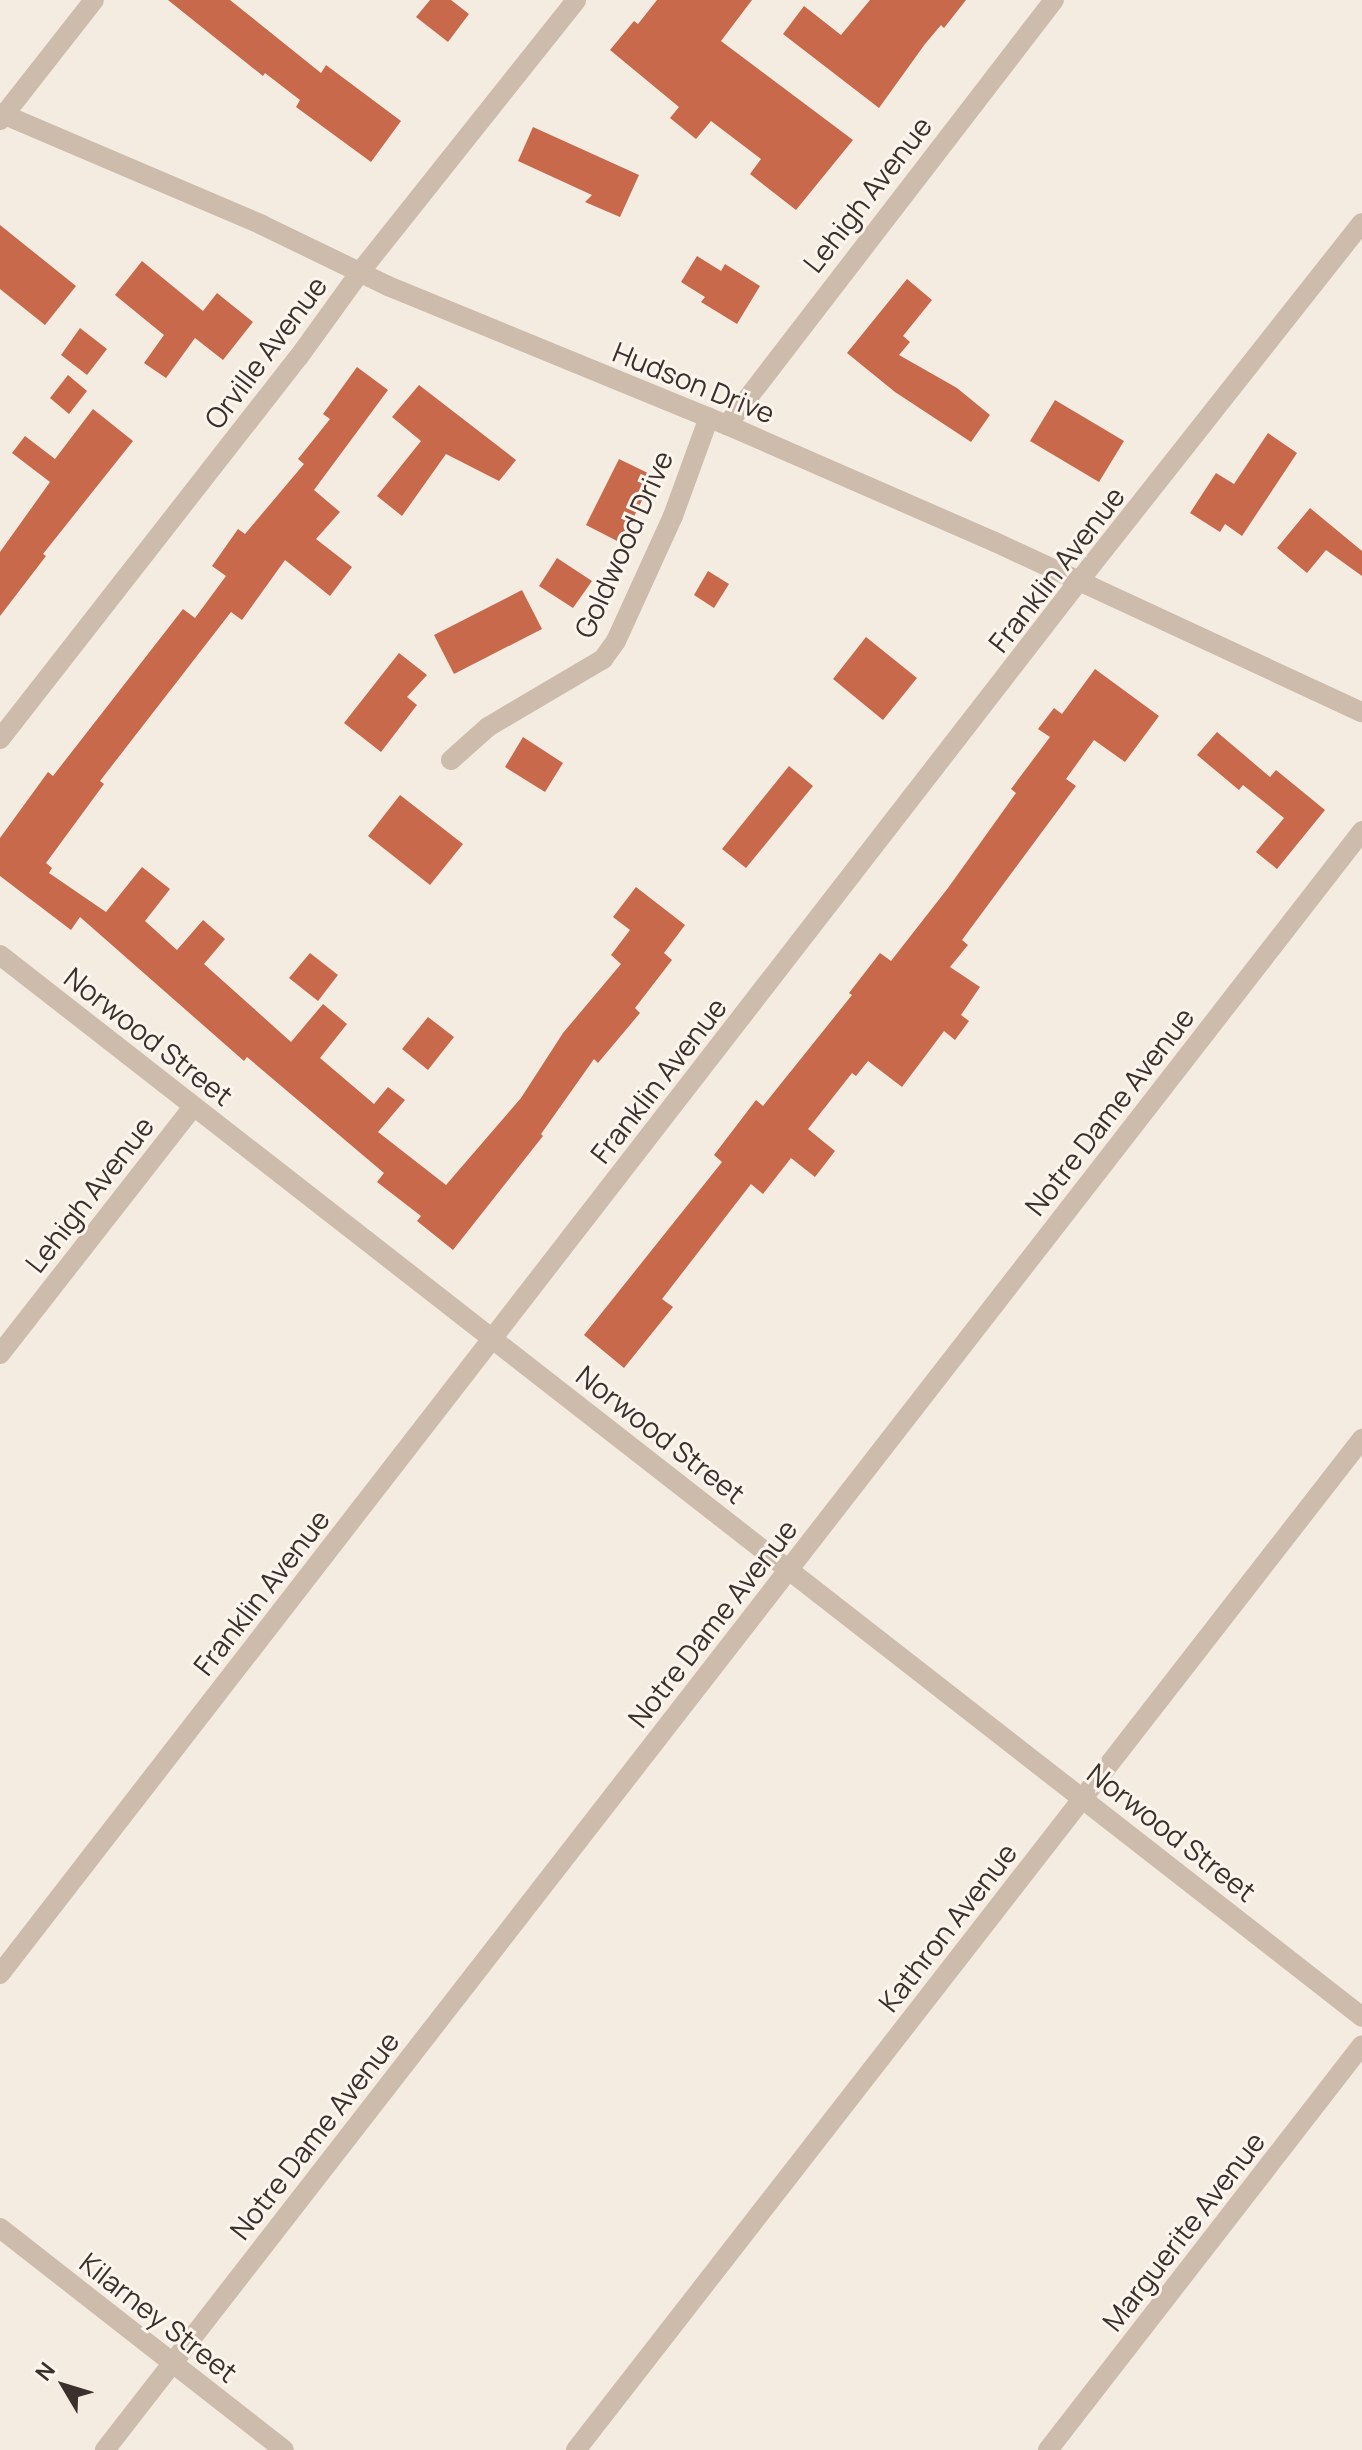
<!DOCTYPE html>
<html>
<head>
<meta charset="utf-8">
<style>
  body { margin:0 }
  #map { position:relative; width:1362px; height:2450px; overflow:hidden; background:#f4ebe1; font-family:Manrope,sans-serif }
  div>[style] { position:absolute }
  .building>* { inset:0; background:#c8694b }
  .minor>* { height:20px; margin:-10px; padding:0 10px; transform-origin:10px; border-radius:10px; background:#cdbbac }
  span { translate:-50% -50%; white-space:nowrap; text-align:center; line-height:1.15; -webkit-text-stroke:6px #fbf5ee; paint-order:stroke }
  .street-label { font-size:28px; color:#3b302b }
  .north { position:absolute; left:24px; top:2346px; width:80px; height:80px; -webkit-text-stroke:6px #fbf5ee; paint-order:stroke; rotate:308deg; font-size:22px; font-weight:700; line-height:32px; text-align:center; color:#3b302b }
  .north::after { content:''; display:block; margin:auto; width:28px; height:36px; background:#3b302b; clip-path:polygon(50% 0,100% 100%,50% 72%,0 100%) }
</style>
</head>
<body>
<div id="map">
  <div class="building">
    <div style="clip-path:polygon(168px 0,230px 0,321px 73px,326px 65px,401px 121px,371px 162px,296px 107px,300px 100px,265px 73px,263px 76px)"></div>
    <div style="clip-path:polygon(430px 0,451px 0,469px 14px,448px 42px,416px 17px)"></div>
    <div style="clip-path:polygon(657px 0,752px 0,721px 41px,853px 140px,796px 210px,750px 174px,761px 159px,711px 121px,696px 139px,670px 118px,679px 107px,610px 50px,634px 21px,638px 24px)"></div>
    <div style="clip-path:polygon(870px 0,966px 0,944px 28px,941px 25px,925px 44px,879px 108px,783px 34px,804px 6px,841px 35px)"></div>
    <div style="clip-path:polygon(533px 127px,639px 175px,620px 217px,585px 202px,592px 195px,518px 161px)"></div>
    <div style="clip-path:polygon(0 225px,76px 286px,45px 325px,0 289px)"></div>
    <div style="clip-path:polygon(697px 256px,721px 271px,725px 264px,760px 286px,737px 324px,701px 302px,705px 297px,681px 282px)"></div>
    <div style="clip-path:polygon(142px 261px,203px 311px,217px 293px,253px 322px,223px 360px,195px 338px,166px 378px,144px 363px,164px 335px,115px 295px)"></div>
    <div style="clip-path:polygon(907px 279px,932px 300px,903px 336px,910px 342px,899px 355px,957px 388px,990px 415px,971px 442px,895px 392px,847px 353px)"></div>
    <div style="clip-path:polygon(80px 328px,107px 349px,87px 375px,61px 355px)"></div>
    <div style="clip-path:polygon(357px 367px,388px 390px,314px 490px,340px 512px,316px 539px,352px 567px,330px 596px,285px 560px,242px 620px,231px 612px,100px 781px,104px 784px,46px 863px,52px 868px,49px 873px,106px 912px,142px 867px,170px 889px,145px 921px,177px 950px,203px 920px,225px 939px,204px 964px,291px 1042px,323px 1004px,347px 1024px,320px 1058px,374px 1104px,388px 1087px,405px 1100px,378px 1132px,446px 1185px,521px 1098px,563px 1033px,621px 964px,611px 955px,630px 930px,613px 917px,636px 887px,685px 925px,664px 953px,672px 960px,635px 1008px,640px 1013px,598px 1063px,594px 1059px,541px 1134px,543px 1136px,453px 1250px,417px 1221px,421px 1216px,377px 1182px,384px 1173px,247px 1057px,244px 1061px,80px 917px,71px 930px,0 876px,0 838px,48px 772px,53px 776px,183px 609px,195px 618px,226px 576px,212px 566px,238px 529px,245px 534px,304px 464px,298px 459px,330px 419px,323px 414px)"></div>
    <div style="clip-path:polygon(68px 375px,87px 391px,69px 414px,50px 398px)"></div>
    <div style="clip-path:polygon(419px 385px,516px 460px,499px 481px,446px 454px,402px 516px,377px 496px,421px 441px,392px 417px)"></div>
    <div style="clip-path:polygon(1055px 400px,1124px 441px,1099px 482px,1030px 441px)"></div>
    <div style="clip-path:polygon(93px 409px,133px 441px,43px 554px,46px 556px,0 616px,0 552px,50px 482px,12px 453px,25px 436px,55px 459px)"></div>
    <div style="clip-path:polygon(1268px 433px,1297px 453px,1242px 536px,1225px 524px,1220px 532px,1190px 513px,1216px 473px,1234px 484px)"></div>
    <div style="clip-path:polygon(619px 459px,654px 476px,621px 543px,586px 525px)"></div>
    <div style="clip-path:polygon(1310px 508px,1362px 551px,1362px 576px,1326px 550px,1307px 573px,1277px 548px)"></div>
    <div style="clip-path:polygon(557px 558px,592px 581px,573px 608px,539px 586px)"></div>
    <div style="clip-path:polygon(708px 571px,729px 584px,714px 608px,694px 595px)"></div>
    <div style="clip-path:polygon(522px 590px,542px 629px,454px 674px,434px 635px)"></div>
    <div style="clip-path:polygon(866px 637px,917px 678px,883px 720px,833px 679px)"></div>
    <div style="clip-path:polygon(399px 653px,427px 675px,407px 697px,417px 705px,381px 752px,344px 723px)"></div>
    <div style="clip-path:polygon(1095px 669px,1159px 716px,1125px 762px,1094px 740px,1066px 779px,1076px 786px,962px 940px,968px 945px,950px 967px,980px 987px,961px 1015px,969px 1021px,955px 1040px,944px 1031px,902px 1087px,868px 1061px,856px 1076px,852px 1073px,808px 1129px,835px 1151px,815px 1177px,791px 1158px,763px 1194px,751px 1184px,662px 1299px,673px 1307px,624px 1368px,584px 1335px,722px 1162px,714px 1155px,756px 1100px,763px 1106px,852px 995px,849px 993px,880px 953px,891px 961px,948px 888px,1016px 793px,1011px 789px,1050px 737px,1038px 729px,1054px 708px,1062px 714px)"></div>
    <div style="clip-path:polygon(1217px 732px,1270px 777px,1276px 770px,1325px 810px,1277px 869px,1256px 852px,1284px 818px,1243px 785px,1239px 790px,1197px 755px)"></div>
    <div style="clip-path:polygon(523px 737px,563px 763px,545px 792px,505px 767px)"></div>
    <div style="clip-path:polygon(789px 766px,813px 786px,746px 868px,722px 849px)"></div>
    <div style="clip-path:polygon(400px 795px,463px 844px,430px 885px,368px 836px)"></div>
    <div style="clip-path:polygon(310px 953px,338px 975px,318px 1001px,289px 978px)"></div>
    <div style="clip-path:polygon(428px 1017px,454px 1037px,428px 1070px,402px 1049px)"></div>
  </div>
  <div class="minor">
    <div style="left:0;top:113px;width:285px;rotate:23.1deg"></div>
    <div style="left:262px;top:225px;width:140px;rotate:25.8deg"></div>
    <div style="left:388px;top:286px;width:366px;rotate:22.3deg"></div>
    <div style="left:727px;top:425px;width:292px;rotate:23.6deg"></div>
    <div style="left:995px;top:542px;width:404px;rotate:24.9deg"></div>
    <div style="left:0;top:120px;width:152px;rotate:-51.9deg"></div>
    <div style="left:727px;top:425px;width:536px;rotate:-52.42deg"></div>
    <div style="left:0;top:739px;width:484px;rotate:-52deg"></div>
    <div style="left:298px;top:358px;width:106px;rotate:-54.2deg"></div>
    <div style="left:360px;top:272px;width:347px;rotate:-51.5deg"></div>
    <div style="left:451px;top:760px;width:50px;rotate:-41.7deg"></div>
    <div style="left:488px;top:727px;width:134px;rotate:-30.6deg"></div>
    <div style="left:603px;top:659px;width:22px;rotate:-54deg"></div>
    <div style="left:616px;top:641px;width:137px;rotate:-65.5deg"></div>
    <div style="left:673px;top:516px;width:105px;rotate:-70deg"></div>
    <div style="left:0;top:955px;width:1727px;rotate:37.94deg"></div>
    <div style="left:0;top:1354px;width:313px;rotate:-52deg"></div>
    <div style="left:0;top:1974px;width:1762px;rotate:-52.24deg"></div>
    <div style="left:1079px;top:581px;width:456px;rotate:-51.7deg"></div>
    <div style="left:0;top:2228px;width:360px;rotate:38deg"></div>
    <div style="left:105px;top:2450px;width:2050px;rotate:-52.17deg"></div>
    <div style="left:576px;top:2450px;width:1281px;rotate:-52.14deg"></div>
    <div style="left:1048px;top:2450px;width:512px;rotate:-52.21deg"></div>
  </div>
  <div class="street-label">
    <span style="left:867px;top:194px;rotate:-52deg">Lehigh Avenue</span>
    <span style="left:265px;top:352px;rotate:-53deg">Orville Avenue</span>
    <span style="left:694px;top:382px;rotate:22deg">Hudson Drive</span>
    <span style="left:623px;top:544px;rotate:-66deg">Goldwood Drive</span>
    <span style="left:1056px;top:569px;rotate:-52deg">Franklin Avenue</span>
    <span style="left:149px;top:1036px;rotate:38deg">Norwood Street</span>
    <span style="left:658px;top:1080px;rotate:-52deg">Franklin Avenue</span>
    <span style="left:1109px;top:1111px;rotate:-52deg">Notre Dame Avenue</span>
    <span style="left:89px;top:1194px;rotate:-52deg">Lehigh Avenue</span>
    <span style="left:661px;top:1434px;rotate:38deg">Norwood Street</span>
    <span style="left:261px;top:1592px;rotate:-52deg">Franklin Avenue</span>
    <span style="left:712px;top:1623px;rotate:-52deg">Notre Dame Avenue</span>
    <span style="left:1172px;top:1832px;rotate:38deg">Norwood Street</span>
    <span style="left:947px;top:1927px;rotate:-52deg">Kathron Avenue</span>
    <span style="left:314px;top:2135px;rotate:-52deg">Notre Dame Avenue</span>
    <span style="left:1183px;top:2231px;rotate:-52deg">Marguerite Avenue</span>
    <span style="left:159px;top:2317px;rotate:38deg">Kilarney Street</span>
  </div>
  <div class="north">N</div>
</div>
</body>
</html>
